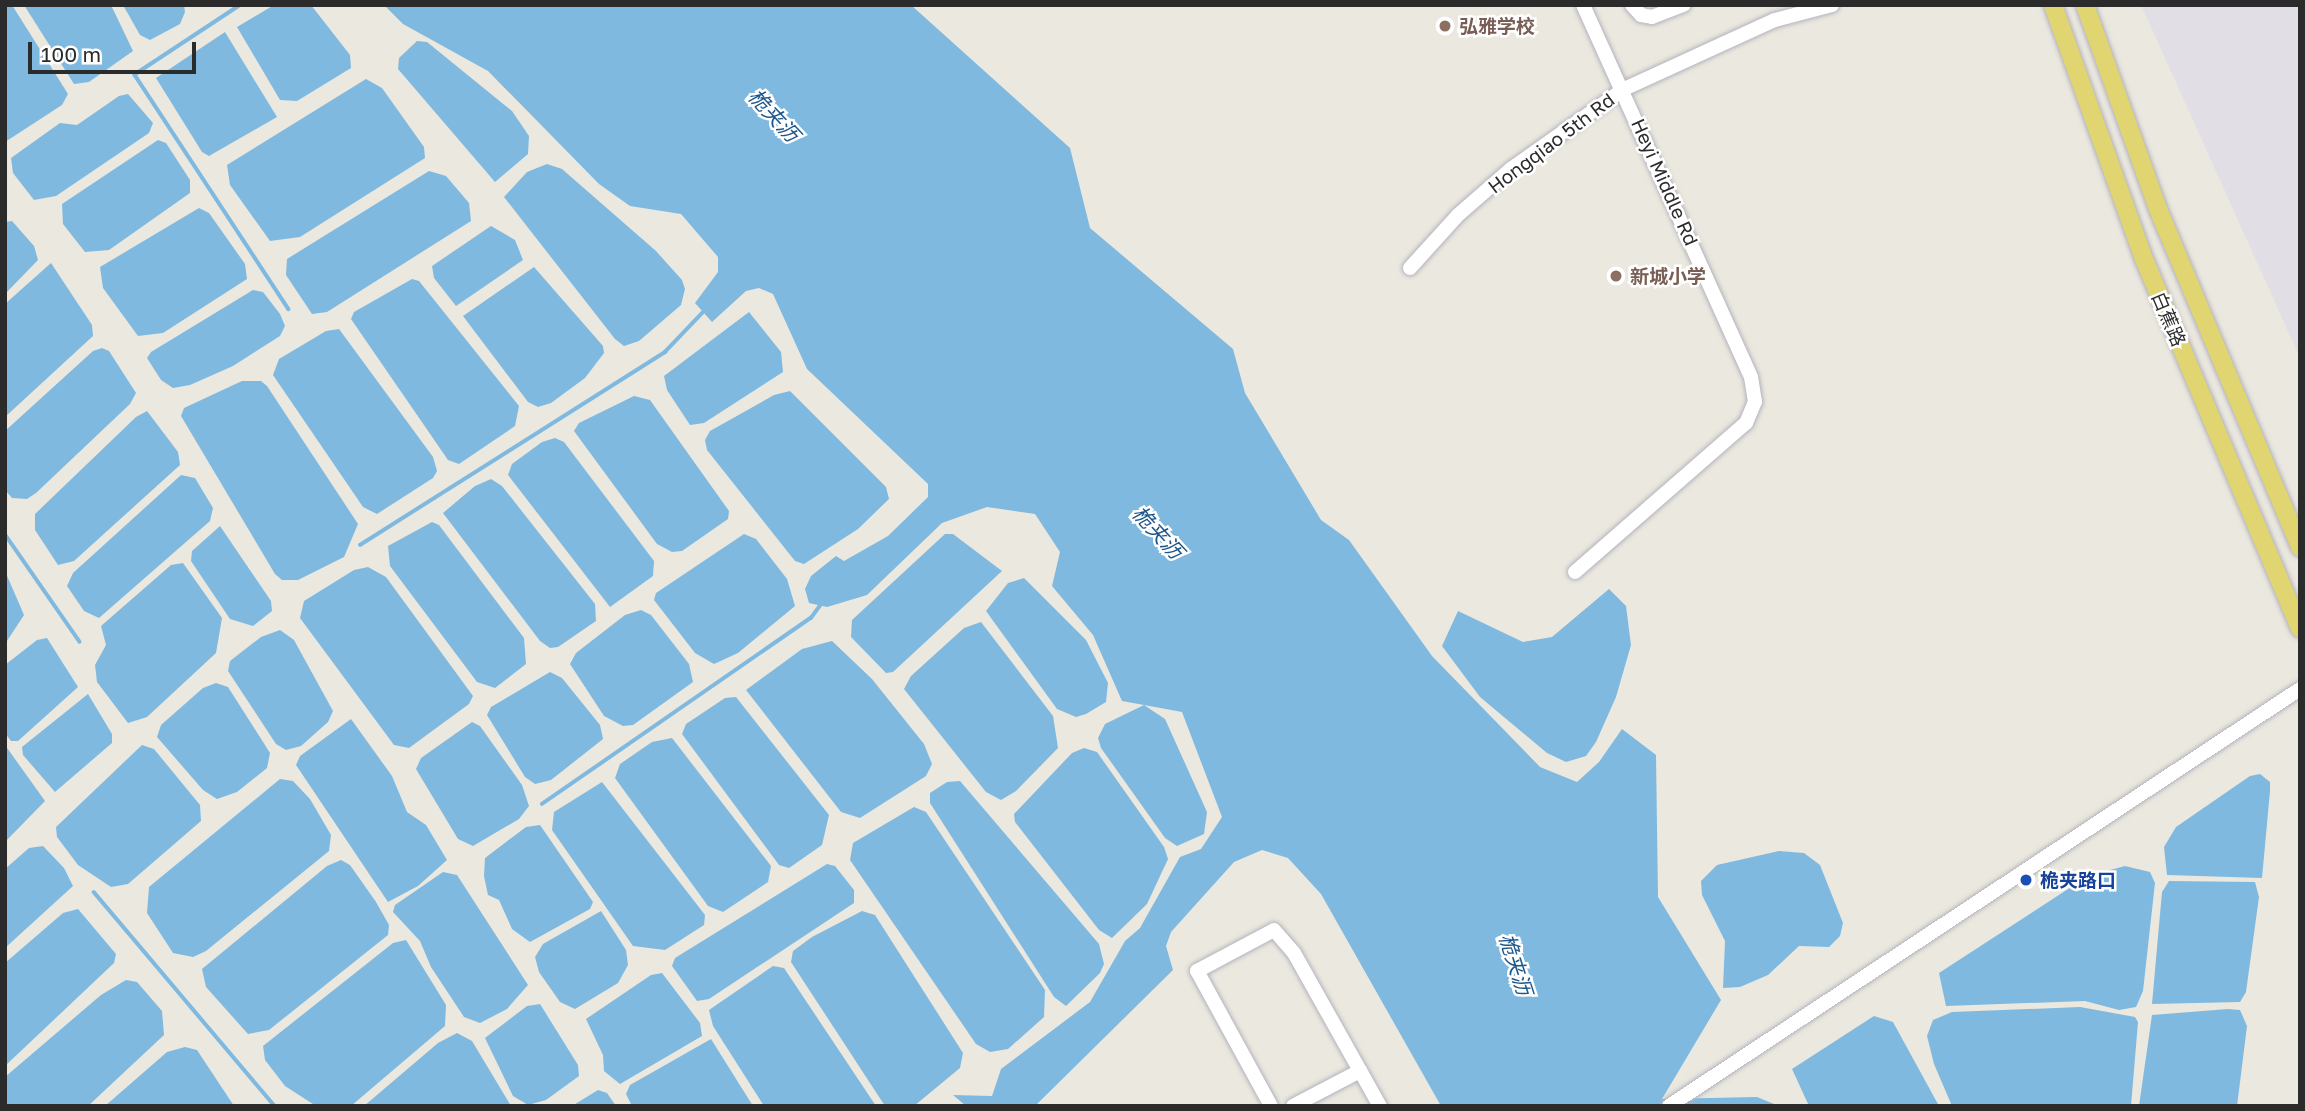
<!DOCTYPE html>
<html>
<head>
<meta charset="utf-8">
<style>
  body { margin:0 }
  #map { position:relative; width:2305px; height:1111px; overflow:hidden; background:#ebe8df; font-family:"Golos Text","Noto Sans SC",sans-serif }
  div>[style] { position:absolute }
  .industrial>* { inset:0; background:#e1dfe5 }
  .water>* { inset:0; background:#7fb9e0 }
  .stream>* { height:3.5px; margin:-1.75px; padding:0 1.75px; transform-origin:1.75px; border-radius:1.75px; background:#7fb9e0 }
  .roads { filter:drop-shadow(0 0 2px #b3b3bd) drop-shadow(0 0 2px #b3b3bd) }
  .minor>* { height:14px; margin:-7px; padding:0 7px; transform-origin:7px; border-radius:7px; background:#fff }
  .major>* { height:18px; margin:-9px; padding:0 9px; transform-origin:9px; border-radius:9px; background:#e0d570 }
  .dots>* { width:19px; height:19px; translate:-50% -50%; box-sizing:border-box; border:4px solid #fff; border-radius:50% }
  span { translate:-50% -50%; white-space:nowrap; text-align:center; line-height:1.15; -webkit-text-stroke:5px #fff; paint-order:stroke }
  .education-label { font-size:19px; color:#785e54; font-weight:700 }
  .left { translate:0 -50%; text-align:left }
  .street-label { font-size:19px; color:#2b2b2b }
  .transit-label { font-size:19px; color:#164399; font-weight:700 }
  .water-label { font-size:21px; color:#1e578c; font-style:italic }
  .frame { position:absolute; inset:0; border:7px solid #2b2b2b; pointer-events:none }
  .scale { position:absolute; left:28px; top:42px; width:168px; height:32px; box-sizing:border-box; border:4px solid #2b2b2b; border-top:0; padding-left:9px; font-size:21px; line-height:24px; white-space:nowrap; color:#2b2b2b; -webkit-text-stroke:5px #fff; paint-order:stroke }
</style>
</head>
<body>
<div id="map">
  <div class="industrial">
    <div style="clip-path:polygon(2141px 5px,2300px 5px,2300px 358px,2160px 47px)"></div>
  </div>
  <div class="water">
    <div style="clip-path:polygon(5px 5px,12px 5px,68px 94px,62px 105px,5px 142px)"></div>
    <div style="clip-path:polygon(24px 5px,111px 5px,133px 51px,89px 82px,74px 84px)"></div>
    <div style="clip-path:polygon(123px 5px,184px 5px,185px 12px,180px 24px,150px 40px,140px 35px)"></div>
    <div style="clip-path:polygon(274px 5px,311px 5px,350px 55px,351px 68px,297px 101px,280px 100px,237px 27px)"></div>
    <div style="clip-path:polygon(384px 5px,911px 5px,1070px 148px,1090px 228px,1233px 349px,1245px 393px,1321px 520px,1349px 540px,1432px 656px,1540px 767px,1577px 782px,1599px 762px,1622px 729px,1656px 755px,1658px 897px,1721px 1000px,1662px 1099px,1757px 1097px,1779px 1106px,1441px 1106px,1321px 894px,1288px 858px,1262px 850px,1234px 862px,1171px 932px,1166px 946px,1173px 970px,1035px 1106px,966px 1106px,953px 1095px,992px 1096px,1001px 1069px,1090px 1002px,1125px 941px,1140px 928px,1180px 857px,1201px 849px,1222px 817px,1182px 712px,1144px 705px,1165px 719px,1207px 812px,1204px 834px,1177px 846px,1165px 838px,1101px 748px,1098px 738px,1105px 724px,1144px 705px,1122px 701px,1093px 635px,1052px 586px,1060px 552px,1035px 514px,987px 507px,942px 523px,867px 595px,827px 607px,809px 603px,805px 589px,811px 576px,836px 556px,844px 561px,888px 536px,928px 497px,928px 484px,807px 369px,773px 294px,759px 288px,746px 291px,712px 322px,695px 303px,718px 272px,718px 257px,681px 214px,630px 206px,599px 184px,488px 71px,403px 24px)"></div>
    <div style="clip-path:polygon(225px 32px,277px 117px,209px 156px,202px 152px,156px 78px)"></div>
    <div style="clip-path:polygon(417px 41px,427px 42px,512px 111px,529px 136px,528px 154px,495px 182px,398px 69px,399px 58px)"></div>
    <div style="clip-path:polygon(366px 79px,382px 88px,424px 147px,425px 158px,300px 237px,270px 241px,230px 185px,227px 165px)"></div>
    <div style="clip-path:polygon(128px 94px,153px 123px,149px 133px,56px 196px,34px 200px,13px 173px,11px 158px,60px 123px,77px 125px,119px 96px)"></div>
    <div style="clip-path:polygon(158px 140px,166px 143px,190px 180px,190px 193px,109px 250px,85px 252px,63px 224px,62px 204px)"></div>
    <div style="clip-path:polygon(547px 164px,562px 169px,656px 251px,682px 280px,685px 289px,681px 305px,639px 341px,624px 346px,615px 339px,504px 197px,527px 172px)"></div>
    <div style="clip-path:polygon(429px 171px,446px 176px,469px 203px,471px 221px,327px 312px,312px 314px,286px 275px,287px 259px)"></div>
    <div style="clip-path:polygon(199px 208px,209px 213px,245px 264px,247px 279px,163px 333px,138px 336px,103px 288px,100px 267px)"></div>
    <div style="clip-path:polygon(12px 221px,34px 246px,38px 260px,5px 294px,5px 222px)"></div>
    <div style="clip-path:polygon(491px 226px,515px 240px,523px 260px,456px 306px,434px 278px,432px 266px)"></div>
    <div style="clip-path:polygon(51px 263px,92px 325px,93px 336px,5px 417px,5px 304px)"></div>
    <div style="clip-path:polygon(534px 267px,603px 346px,604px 353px,585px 378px,551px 403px,538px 407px,528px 402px,463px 316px)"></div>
    <div style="clip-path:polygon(412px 279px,419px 281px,519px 406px,515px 426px,459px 464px,448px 460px,351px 319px,354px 312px)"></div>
    <div style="clip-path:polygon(253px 290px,263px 292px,280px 314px,285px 326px,280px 336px,233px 366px,190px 385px,173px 388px,161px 380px,147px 358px,151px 352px)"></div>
    <div style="clip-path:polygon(749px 312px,781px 352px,783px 372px,704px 423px,690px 425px,667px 390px,664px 376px)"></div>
    <div style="clip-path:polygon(339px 329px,433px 457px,437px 471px,433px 478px,377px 514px,363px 507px,273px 375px,279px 359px,326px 331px)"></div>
    <div style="clip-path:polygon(102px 348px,109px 351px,136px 393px,130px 404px,36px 493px,27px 499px,12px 498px,5px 490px,5px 431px,93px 351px)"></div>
    <div style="clip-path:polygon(242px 381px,261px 381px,267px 386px,358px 524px,344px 557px,298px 580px,282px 580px,275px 574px,181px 416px,184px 408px)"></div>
    <div style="clip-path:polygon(790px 391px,886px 487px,889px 499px,858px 529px,804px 564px,795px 561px,707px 450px,705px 440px,710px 431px,774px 395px)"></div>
    <div style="clip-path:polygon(634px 396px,650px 400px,729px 511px,728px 519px,682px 551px,672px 552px,657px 544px,574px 431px,579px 423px)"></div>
    <div style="clip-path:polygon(147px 411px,178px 452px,180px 465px,74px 561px,58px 565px,35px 530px,35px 514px,136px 417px)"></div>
    <div style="clip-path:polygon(555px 438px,564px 442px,654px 561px,653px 576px,610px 607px,508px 475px,512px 464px,542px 442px)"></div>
    <div style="clip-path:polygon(181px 475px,195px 478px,213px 508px,210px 521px,99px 618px,84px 611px,67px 586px,73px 573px)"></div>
    <div style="clip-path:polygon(491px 479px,502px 486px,595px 604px,596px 621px,558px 647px,550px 648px,540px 641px,443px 513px,475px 486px)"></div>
    <div style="clip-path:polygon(432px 522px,439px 525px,524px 638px,526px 664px,495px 688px,477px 682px,390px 566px,388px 546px)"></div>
    <div style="clip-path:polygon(220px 526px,271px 601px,272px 611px,253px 626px,230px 619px,191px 561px,192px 551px)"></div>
    <div style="clip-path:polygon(744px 534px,756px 539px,787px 579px,795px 606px,738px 653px,714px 664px,695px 653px,654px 600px,656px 593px)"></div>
    <div style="clip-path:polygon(945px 534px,953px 534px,1002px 571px,893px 672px,886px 673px,851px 637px,852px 620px)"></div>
    <div style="clip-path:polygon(183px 563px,222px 618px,216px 653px,147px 717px,128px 723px,97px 682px,95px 665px,106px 645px,101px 626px,171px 565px)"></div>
    <div style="clip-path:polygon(368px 567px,386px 577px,473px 696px,469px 704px,409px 748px,394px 745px,300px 618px,304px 601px,354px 570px)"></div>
    <div style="clip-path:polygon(5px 571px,24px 615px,5px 644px)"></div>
    <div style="clip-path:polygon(1024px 578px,1086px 640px,1108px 683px,1106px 702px,1086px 714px,1076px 717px,1057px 709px,986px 611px,1008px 583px)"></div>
    <div style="clip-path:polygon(1609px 589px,1626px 606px,1631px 645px,1616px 697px,1596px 742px,1586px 756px,1566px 762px,1547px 753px,1480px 697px,1442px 646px,1458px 611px,1523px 642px,1552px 637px)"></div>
    <div style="clip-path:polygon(641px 610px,651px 615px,689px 664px,693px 682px,633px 725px,623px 726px,604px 716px,570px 664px,576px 653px,625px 615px)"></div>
    <div style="clip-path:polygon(981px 622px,1053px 716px,1058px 748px,1016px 791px,1001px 800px,986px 792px,904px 689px,911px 676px,964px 628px)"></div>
    <div style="clip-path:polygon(280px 630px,294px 640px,333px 711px,328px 722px,301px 746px,286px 750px,276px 744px,228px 671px,230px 661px,261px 637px)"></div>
    <div style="clip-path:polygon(47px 638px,78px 687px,18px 741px,11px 741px,5px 733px,5px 665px,37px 640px)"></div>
    <div style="clip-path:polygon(832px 641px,872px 679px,924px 744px,932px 764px,926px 776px,860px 818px,841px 812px,746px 690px,802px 649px)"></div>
    <div style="clip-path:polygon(550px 672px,562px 678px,600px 725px,603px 739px,551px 780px,535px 784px,525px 777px,487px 715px,491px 707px)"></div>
    <div style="clip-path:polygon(216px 683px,228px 687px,270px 753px,267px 768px,237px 792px,217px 799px,203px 790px,157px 737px,161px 725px,203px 688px)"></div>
    <div style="clip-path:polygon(88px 694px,112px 734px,112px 743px,55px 792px,23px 755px,22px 747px)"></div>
    <div style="clip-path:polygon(736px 697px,829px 815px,822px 845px,789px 868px,779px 865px,682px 734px,686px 724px,725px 698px)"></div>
    <div style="clip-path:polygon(351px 719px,392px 776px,407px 812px,426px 825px,447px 860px,418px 886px,388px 902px,296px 765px,300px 756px)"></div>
    <div style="clip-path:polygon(472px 722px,480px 726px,522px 785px,529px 806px,519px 819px,473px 846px,458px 839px,416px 769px,421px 758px)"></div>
    <div style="clip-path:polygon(672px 738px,771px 866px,768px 882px,723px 912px,708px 906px,615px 778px,620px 764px,652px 742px)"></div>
    <div style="clip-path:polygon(5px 745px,45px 801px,5px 842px)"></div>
    <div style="clip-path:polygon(142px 745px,154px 749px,200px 805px,201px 821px,128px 884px,111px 887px,78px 865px,57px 837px,56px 827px)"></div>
    <div style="clip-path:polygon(1084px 748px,1097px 752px,1164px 847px,1168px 859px,1147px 904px,1112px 938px,1099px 930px,1015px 822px,1014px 814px,1072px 753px)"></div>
    <div style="clip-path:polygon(2260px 774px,2270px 782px,2270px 791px,2262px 878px,2167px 875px,2164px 847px,2176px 827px,2250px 776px)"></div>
    <div style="clip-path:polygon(280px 779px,293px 781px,310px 799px,331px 835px,329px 851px,206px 951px,193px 957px,173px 953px,147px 913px,149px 887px)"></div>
    <div style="clip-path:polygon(960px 781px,1099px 944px,1104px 964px,1100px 973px,1066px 1006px,1054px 997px,930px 803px,930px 793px,947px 782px)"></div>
    <div style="clip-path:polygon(602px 782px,705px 915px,704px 925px,665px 950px,633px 946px,552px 830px,554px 812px)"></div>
    <div style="clip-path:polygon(914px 807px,926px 812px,1045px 990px,1044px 1017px,1008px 1049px,990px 1052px,976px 1044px,850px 860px,853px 843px)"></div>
    <div style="clip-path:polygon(540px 825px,593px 902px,590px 909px,530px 942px,512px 929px,499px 900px,488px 895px,484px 876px,485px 858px,526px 827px)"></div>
    <div style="clip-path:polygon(43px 846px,64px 868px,73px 886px,5px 948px,5px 869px,29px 848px)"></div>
    <div style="clip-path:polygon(1779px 851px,1804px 853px,1820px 865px,1843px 923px,1840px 936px,1829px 947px,1799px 946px,1768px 975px,1740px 987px,1723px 988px,1725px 941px,1702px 895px,1701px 881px,1717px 865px)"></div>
    <div style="clip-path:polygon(341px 860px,350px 865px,376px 902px,389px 925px,388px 935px,269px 1030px,248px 1034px,206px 987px,202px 969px,327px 866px)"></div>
    <div style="clip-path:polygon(827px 864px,835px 866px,854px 890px,854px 903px,709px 999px,697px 1001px,672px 966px,675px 958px)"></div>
    <div style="clip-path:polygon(2125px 866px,2150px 872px,2155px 883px,2143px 991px,2136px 1007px,2119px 1010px,2085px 1001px,1946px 1006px,1939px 973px,2088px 876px)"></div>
    <div style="clip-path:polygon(443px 872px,457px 875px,528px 985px,507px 1009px,480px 1023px,464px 1017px,431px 967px,420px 941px,393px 912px,395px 905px)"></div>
    <div style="clip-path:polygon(2169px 881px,2255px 882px,2259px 897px,2246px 992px,2240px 1002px,2152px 1004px,2162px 892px)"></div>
    <div style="clip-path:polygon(78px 909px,116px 954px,114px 963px,5px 1066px,5px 963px,63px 913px)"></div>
    <div style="clip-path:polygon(601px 911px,626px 950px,628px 965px,618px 983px,575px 1009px,560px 1002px,539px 972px,535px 957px,543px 944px)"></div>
    <div style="clip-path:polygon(862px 911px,875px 915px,963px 1053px,960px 1068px,914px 1106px,885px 1106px,791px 962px,793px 951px,812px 937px)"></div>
    <div style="clip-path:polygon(406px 940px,446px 1005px,445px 1026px,351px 1106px,316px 1106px,285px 1086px,265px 1060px,263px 1046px,393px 943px)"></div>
    <div style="clip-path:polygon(773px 966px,784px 968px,876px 1106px,764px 1106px,713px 1026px,709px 1010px)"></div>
    <div style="clip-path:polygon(662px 973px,700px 1023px,702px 1036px,620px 1084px,604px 1071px,603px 1055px,586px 1019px,651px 975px)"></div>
    <div style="clip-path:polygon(126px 980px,137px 982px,162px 1011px,164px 1035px,88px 1106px,5px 1106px,5px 1077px,101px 995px)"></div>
    <div style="clip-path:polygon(540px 1004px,578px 1065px,579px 1076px,546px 1100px,528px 1105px,513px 1096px,485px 1038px,527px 1006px)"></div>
    <div style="clip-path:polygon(2080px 1007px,2135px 1017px,2138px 1022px,2131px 1106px,1952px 1106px,1934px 1064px,1927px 1036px,1933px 1020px,1952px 1012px)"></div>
    <div style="clip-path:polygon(2228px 1009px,2240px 1010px,2247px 1026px,2237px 1106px,2139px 1106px,2152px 1015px)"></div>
    <div style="clip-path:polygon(1874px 1016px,1893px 1022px,1939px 1106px,1809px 1106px,1792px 1069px)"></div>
    <div style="clip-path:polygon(457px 1033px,472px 1041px,511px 1106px,364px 1106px,438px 1043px)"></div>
    <div style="clip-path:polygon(711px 1039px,753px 1106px,632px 1106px,626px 1094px,630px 1085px)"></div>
    <div style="clip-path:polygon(185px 1047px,197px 1050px,234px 1106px,105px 1106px,167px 1052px)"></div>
    <div style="clip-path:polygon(598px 1090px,607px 1093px,616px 1106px,572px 1106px)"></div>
  </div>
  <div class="stream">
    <div style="left:241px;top:5px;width:127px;rotate:146.6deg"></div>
    <div style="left:135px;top:75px;width:280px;rotate:56.7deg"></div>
    <div style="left:5px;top:534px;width:131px;rotate:55.2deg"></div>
    <div style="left:360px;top:545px;width:361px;rotate:-32.3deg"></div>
    <div style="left:665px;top:352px;width:57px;rotate:-46.4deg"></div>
    <div style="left:542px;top:804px;width:327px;rotate:-34.7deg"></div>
    <div style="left:811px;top:618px;width:19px;rotate:-54deg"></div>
    <div style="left:94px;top:892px;width:280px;rotate:49.8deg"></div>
  </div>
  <div class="roads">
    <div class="minor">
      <div style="left:1632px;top:5px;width:13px;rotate:48deg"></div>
      <div style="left:1641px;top:15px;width:11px;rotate:10deg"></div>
      <div style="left:1652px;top:17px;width:34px;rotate:-21deg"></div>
      <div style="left:1410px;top:268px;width:72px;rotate:-47.8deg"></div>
      <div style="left:1458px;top:215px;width:70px;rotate:-41deg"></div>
      <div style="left:1511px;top:169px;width:138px;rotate:-35.3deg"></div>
      <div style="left:1624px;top:89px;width:166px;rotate:-24.6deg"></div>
      <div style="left:1775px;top:20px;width:59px;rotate:-14.7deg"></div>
      <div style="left:1575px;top:572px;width:227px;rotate:-41.1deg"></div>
      <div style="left:1746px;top:423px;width:23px;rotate:-67deg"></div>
      <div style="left:1755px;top:402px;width:25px;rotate:-99deg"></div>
      <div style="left:1751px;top:377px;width:408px;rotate:-114.3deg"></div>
      <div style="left:1271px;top:1106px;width:154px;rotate:-118.7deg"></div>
      <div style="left:1197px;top:971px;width:87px;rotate:-28deg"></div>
      <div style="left:1274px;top:930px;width:30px;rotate:49deg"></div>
      <div style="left:1294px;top:953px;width:176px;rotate:60.7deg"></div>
      <div style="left:1293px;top:1106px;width:76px;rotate:-27.6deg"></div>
      <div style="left:1669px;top:1106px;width:756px;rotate:-33.46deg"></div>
    </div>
    <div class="major">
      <div style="left:2053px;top:5px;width:270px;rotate:70.3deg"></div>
      <div style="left:2144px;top:259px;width:401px;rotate:67.1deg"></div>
      <div style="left:2085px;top:5px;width:217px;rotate:70.3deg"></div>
      <div style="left:2158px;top:209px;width:367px;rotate:67.2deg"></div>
    </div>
  </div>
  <div class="dots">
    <div style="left:1445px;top:26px;background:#8d6e63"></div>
    <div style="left:1616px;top:276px;background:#8d6e63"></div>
    <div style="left:2026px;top:880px;background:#1a4fb4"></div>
  </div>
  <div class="education-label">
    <span class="left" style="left:1459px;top:26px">弘雅学校</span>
    <span class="left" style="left:1630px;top:276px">新城小学</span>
  </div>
  <div class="street-label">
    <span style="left:1551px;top:143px;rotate:-37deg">Hongqiao 5th Rd</span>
    <span style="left:1665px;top:182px;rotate:66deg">Heyi Middle Rd</span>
    <span style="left:2169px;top:319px;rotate:67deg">白蕉路</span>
  </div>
  <div class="transit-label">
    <span class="left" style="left:2040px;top:880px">桅夹路口</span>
  </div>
  <div class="water-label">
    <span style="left:774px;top:115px;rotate:47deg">桅夹沥</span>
    <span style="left:1158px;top:532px;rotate:47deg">桅夹沥</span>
    <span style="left:1516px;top:964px;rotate:72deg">桅夹沥</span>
  </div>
  <div class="frame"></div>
  <div class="scale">100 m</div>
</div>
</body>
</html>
